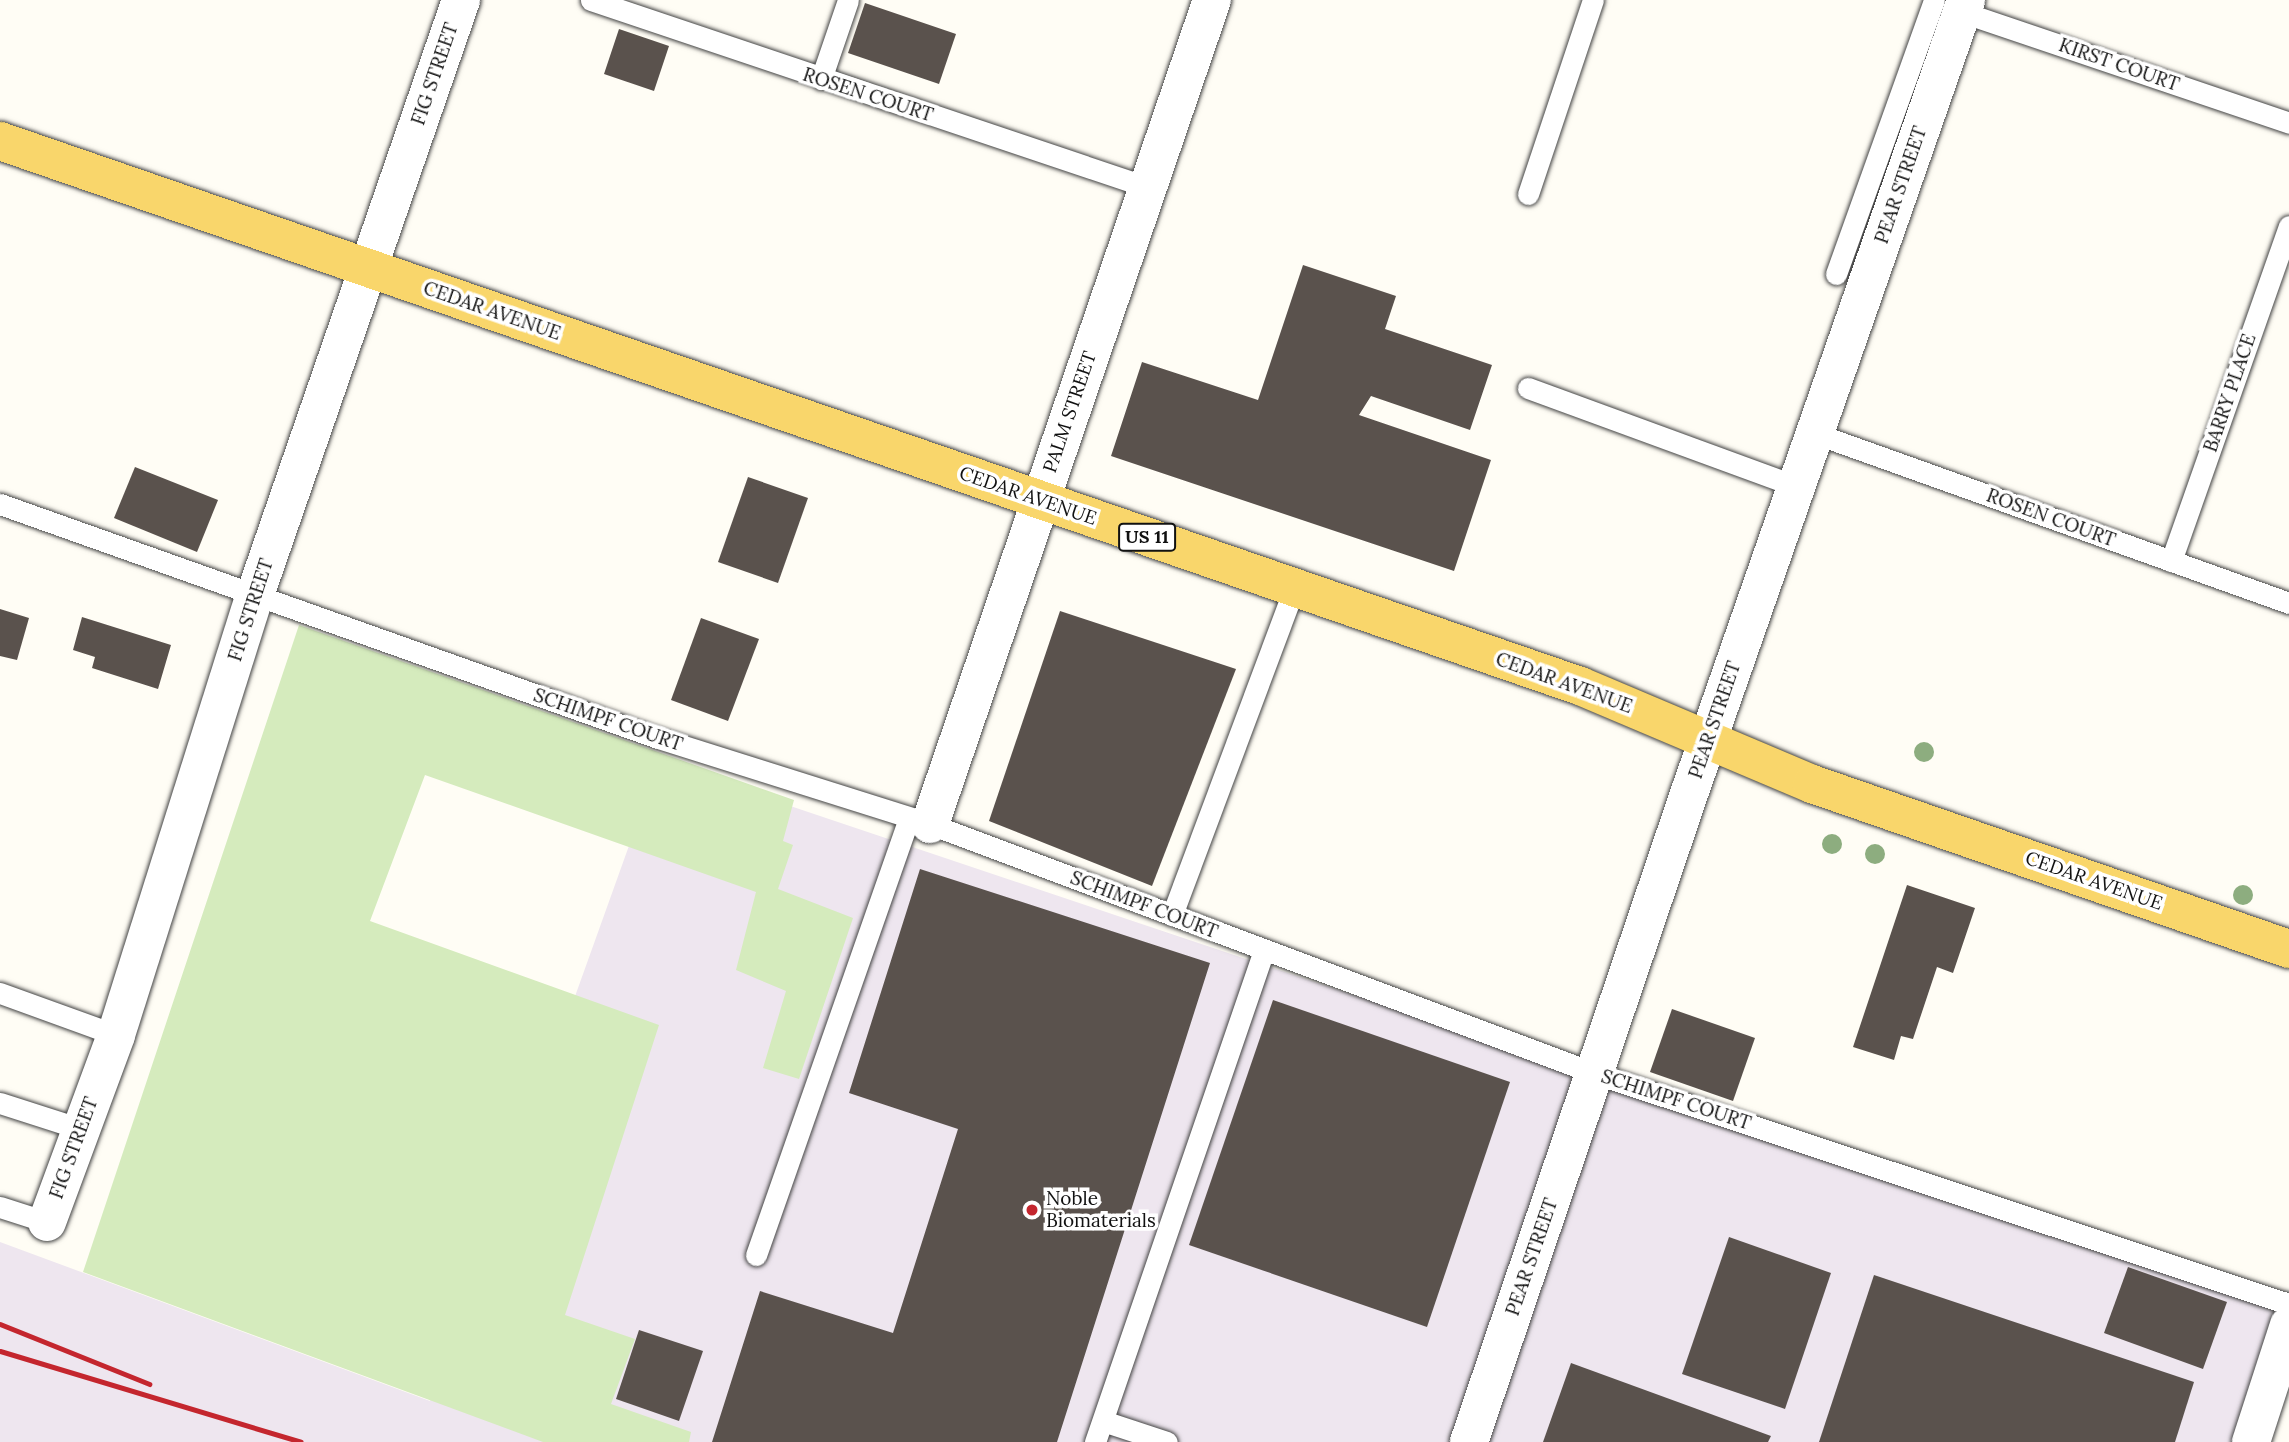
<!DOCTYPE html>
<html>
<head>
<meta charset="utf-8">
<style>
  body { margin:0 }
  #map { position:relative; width:2289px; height:1442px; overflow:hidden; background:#fffdf5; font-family:Lora,serif }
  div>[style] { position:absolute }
  .industrial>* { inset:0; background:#eee6ef }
  .green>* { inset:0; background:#d5ebbd }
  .building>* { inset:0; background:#5a524d }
  .roads { filter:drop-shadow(0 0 2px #444) drop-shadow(0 0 2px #444) }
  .lane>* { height:21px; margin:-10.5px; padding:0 10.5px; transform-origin:10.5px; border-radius:10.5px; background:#fff }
  .street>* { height:38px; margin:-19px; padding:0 19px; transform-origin:19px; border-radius:19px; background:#fff }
  .primary>* { height:38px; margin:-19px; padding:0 19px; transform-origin:19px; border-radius:19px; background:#f9d66b }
  .rail>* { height:5px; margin:-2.5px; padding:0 2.5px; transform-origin:2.5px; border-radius:2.5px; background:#c4262e }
  .trees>* { width:20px; height:20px; margin:-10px; border-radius:50%; background:#8dad7f }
  .dots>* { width:19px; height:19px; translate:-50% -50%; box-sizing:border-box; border:4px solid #fff; border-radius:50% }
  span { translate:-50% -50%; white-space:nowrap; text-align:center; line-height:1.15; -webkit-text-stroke:7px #fff; paint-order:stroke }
  .shield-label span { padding:2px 5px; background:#fff; border:2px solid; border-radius:5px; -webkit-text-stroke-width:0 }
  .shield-label { font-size:18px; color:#111; font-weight:700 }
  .street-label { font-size:19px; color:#111 }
  .poi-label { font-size:19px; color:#111 }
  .left { translate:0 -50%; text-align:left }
</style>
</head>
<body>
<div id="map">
  <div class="industrial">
    <div style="clip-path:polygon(659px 762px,2289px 1309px,2248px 1442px,0 1442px,0 1242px,430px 1401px)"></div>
  </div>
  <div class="green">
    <div style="clip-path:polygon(299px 625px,794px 800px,783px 841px,793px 845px,778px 889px,853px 918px,799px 1079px,763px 1068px,786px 991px,736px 970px,756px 892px,425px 775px,370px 921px,659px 1025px,565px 1315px,635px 1339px,611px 1404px,691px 1432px,689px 1442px,543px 1442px,83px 1272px)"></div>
  </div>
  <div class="building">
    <div style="clip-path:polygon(865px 3px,956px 34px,939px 84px,848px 53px)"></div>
    <div style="clip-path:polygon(619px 29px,669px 46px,654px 91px,604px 74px)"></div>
    <div style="clip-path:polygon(1303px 265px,1396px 296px,1385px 329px,1492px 365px,1470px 430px,1371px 396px,1359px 415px,1491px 460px,1454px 571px,1111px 456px,1142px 362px,1258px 400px)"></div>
    <div style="clip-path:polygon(135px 467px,218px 500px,197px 552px,114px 518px)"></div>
    <div style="clip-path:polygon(748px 477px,808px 498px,778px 583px,718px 562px)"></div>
    <div style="clip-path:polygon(0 609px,29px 618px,17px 660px,0 656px)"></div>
    <div style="clip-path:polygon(1060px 611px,1236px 669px,1152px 886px,989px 821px)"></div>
    <div style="clip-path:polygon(82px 617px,171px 645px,158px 689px,92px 668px,95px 657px,73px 650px)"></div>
    <div style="clip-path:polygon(701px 618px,759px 639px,728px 721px,671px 700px)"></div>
    <div style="clip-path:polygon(920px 869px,1210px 963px,1057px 1442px,712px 1442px,760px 1291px,893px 1333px,958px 1129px,849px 1093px)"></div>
    <div style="clip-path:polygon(1907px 885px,1975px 908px,1953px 973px,1937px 967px,1913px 1039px,1901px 1036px,1894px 1060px,1853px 1047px)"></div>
    <div style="clip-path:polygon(1273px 1000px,1510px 1082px,1427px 1327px,1189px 1245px)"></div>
    <div style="clip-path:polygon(1672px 1009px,1755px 1038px,1733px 1101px,1650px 1072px)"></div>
    <div style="clip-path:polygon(1729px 1237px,1831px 1273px,1785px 1409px,1682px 1374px)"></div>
    <div style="clip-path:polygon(2128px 1267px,2227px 1302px,2203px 1369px,2104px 1333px)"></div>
    <div style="clip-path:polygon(1874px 1275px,2194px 1382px,2175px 1442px,1819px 1442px)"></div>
    <div style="clip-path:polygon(639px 1330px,703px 1351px,679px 1421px,616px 1399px)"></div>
    <div style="clip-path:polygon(1571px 1363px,1771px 1436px,1768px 1442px,1543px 1442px)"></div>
  </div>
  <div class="roads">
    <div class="lane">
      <div style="left:591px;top:0;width:587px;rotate:18.59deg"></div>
      <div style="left:1957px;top:4px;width:9px;rotate:58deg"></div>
      <div style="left:1962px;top:12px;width:345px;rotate:18.7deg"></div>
      <div style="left:821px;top:79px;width:83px;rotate:-71.1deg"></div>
      <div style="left:1528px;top:194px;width:205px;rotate:-71.5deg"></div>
      <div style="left:1836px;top:274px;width:291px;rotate:-70.3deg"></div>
      <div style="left:1528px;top:388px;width:285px;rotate:20.1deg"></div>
      <div style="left:1814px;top:433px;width:505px;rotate:19.69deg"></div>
      <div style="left:0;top:504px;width:698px;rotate:19.58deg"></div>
      <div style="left:658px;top:738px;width:285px;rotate:17.5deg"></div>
      <div style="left:930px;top:824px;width:709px;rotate:20.56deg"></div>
      <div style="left:1594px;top:1073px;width:732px;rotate:18.39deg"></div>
      <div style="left:2171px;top:561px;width:355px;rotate:-70.6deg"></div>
      <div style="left:1172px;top:915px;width:349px;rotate:-69.5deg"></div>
      <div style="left:0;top:993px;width:123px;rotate:19.9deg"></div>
      <div style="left:0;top:1103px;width:85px;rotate:17.8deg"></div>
      <div style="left:0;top:1207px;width:49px;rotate:17.7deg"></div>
      <div style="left:756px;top:1255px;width:463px;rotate:-70.7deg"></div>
      <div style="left:1103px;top:1421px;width:67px;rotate:18.2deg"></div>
      <div style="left:1095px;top:1442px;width:520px;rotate:-71.04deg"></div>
    </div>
    <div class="street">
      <div style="left:930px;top:824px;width:871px;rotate:-71.11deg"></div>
      <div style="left:47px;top:1222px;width:199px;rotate:-69.7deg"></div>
      <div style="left:116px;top:1035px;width:461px;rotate:-72.5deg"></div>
      <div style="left:255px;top:595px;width:630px;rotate:-70.9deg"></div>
      <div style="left:1469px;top:1442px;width:687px;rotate:-71.25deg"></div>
      <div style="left:1690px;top:791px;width:838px;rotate:-70.76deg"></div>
      <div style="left:2251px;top:1442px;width:123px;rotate:-72deg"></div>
    </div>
    <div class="primary">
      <div style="left:0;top:141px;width:1671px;rotate:19.03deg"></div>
      <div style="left:1580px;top:686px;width:252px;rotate:22.9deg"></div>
      <div style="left:1812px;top:784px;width:505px;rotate:19.08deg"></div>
    </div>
  </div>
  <div class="rail">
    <div style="left:0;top:1324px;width:161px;rotate:21.9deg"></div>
    <div style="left:0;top:1351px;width:314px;rotate:16.8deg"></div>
  </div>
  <div class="trees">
    <div style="left:1924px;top:752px"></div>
    <div style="left:1832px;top:844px"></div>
    <div style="left:1875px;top:854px"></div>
    <div style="left:2243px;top:895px"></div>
  </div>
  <div class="dots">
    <div style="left:1032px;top:1210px;background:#c4262e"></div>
  </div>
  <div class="shield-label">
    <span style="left:1147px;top:537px">US 11</span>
  </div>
  <div class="street-label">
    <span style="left:2119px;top:65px;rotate:19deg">KIRST COURT</span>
    <span style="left:435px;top:74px;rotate:-71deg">FIG STREET</span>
    <span style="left:868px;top:95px;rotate:18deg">ROSEN COURT</span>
    <span style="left:1901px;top:185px;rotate:-71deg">PEAR STREET</span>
    <span style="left:492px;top:311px;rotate:19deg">CEDAR AVENUE</span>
    <span style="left:2230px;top:393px;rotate:-71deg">BARRY PLACE</span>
    <span style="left:1070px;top:412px;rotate:-71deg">PALM STREET</span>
    <span style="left:1028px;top:496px;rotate:19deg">CEDAR AVENUE</span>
    <span style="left:2051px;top:518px;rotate:20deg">ROSEN COURT</span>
    <span style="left:251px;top:610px;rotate:-72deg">FIG STREET</span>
    <span style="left:1564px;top:683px;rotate:20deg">CEDAR AVENUE</span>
    <span style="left:608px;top:720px;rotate:19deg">SCHIMPF COURT</span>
    <span style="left:1715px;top:720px;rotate:-71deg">PEAR STREET</span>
    <span style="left:2094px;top:881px;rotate:19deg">CEDAR AVENUE</span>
    <span style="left:1144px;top:905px;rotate:21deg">SCHIMPF COURT</span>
    <span style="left:1676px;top:1100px;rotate:18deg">SCHIMPF COURT</span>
    <span style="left:74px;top:1148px;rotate:-70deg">FIG STREET</span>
    <span style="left:1532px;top:1257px;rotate:-71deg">PEAR STREET</span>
  </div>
  <div class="poi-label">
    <span class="left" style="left:1046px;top:1210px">Noble<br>Biomaterials</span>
  </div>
</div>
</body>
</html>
